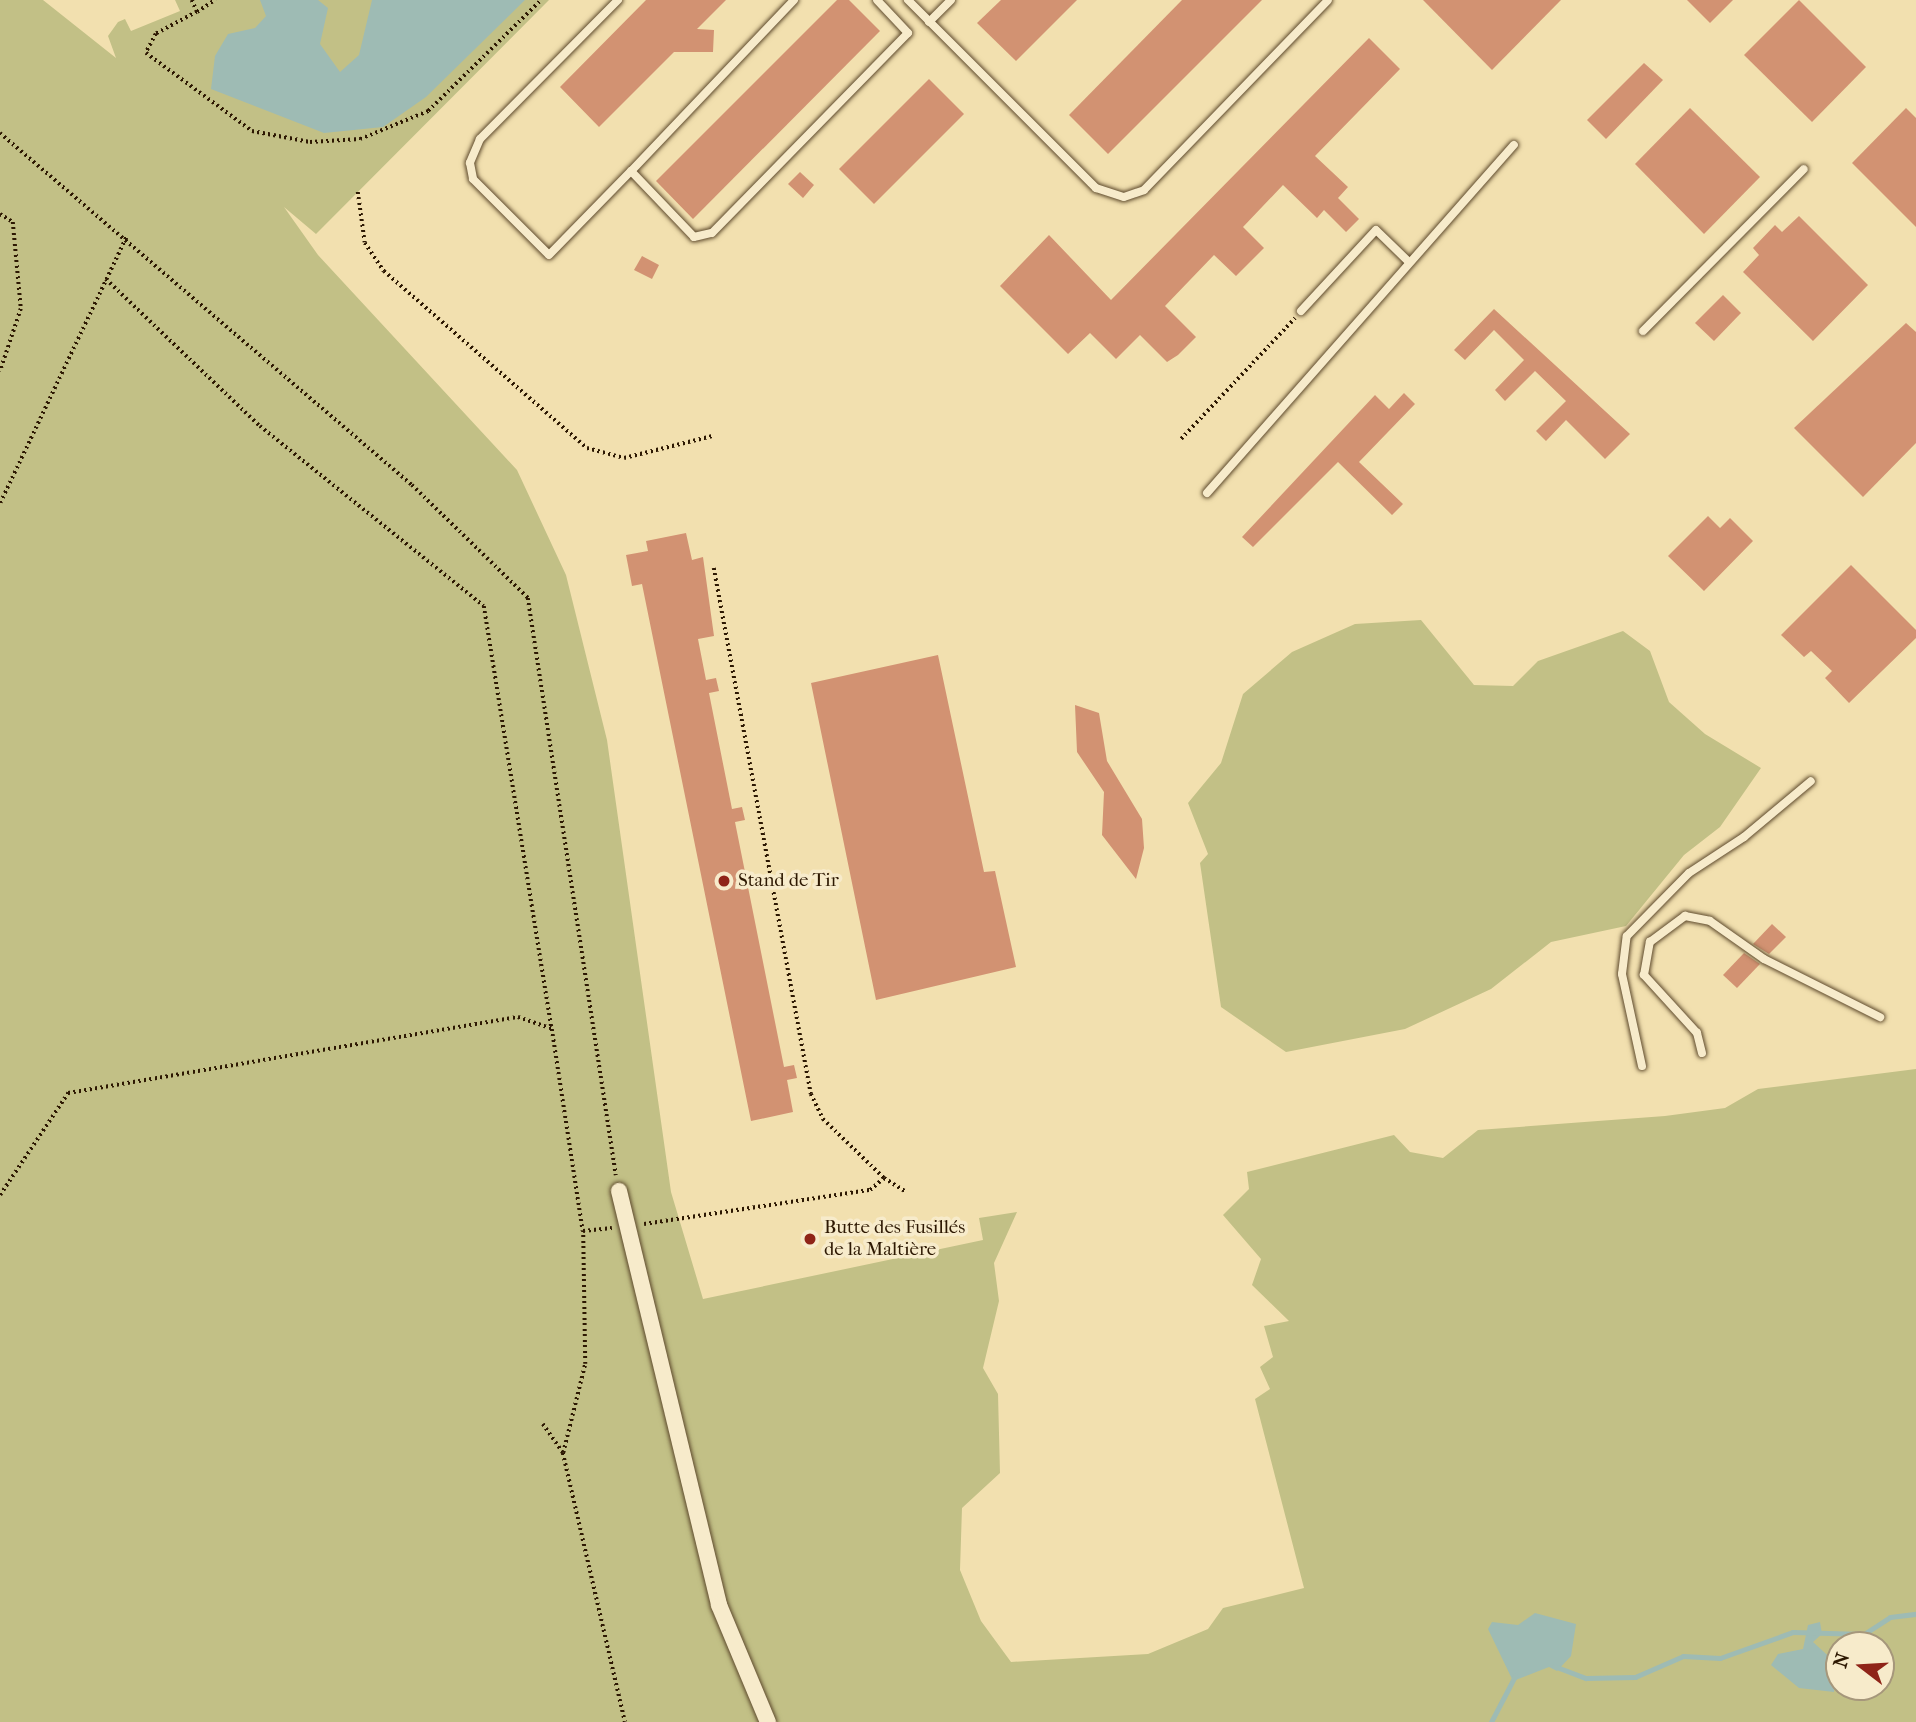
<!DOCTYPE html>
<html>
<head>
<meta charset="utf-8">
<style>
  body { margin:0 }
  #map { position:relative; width:1916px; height:1722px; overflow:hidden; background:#f2e0af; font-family:"IM FELL French Canon",serif }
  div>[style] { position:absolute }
  .green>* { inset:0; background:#c2c086 }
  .water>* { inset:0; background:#9ebbb4 }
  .stream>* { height:5px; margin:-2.5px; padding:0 2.5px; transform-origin:2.5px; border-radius:2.5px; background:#9ebbb4 }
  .building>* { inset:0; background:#d29272 }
  .path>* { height:3.5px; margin-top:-1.75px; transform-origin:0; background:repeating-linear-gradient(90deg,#2d1802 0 2px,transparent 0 5.5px) }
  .roads { filter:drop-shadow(0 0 2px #5e4a2d) drop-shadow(0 0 2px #5e4a2d) }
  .lane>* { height:8px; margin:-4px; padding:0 4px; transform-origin:4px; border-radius:4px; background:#f7ebcb }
  .street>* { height:16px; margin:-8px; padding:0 8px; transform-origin:8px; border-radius:8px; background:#f7ebcb }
  .dots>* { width:19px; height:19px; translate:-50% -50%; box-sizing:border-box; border:4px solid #f7ebcb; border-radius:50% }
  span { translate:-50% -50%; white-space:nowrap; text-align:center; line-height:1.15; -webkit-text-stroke:7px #f7ebcb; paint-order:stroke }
  .poi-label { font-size:19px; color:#2d1802 }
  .left { translate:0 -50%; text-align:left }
  .north { position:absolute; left:1825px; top:1631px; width:70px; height:70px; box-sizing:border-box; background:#f7ebcb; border:2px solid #a6977b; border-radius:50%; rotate:287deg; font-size:19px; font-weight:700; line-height:28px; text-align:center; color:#2d1802 }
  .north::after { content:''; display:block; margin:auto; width:24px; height:32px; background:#8f2418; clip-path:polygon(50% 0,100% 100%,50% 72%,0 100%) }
</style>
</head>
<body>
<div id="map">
  <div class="green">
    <div style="clip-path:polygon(evenodd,0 0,43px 0,116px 58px,108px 36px,118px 22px,125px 19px,131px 31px,180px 11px,175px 0,549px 0,316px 234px,284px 207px,318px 255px,517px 470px,566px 575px,607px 740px,671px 1192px,703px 1299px,983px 1240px,979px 1218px,1017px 1212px,994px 1263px,999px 1301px,983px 1368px,998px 1394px,1000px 1473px,962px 1508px,960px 1570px,981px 1621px,1011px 1662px,1148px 1654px,1208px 1629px,1223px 1608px,1304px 1588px,1255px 1399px,1270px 1389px,1260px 1367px,1273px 1357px,1264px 1326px,1289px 1321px,1252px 1285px,1261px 1259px,1223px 1215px,1249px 1189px,1247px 1172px,1394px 1135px,1410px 1152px,1443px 1158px,1478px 1130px,1665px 1116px,1725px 1108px,1758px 1089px,1916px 1069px,1916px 1722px,0 1722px,0 0,1839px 1645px,1881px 1645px,1881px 1687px,1839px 1687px,1839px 1645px)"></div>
    <div style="clip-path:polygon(1421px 620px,1474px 685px,1513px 686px,1538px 661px,1623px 631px,1650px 651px,1669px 702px,1705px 734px,1761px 768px,1720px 827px,1684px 855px,1626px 926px,1551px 942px,1491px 989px,1405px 1029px,1286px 1052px,1221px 1007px,1200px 863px,1208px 854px,1188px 803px,1221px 763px,1243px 694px,1292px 652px,1355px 624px)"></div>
  </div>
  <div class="water">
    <div style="clip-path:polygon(260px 0,318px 0,328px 8px,320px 44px,340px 72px,359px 55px,372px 0,525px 0,426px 97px,383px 127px,324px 133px,211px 89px,215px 56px,228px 34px,255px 28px,266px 16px)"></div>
    <div style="clip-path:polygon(1535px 1613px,1576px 1624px,1571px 1656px,1557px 1671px,1549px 1667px,1513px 1681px,1488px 1629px,1492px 1622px,1518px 1625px)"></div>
    <div style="clip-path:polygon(1820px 1622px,1822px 1634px,1813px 1642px,1836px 1663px,1834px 1692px,1799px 1688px,1771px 1665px,1778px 1654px,1803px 1649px,1808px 1625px)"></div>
  </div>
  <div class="stream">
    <div style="left:1554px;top:1666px;width:34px;rotate:21deg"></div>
    <div style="left:1586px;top:1678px;width:49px;rotate:-1.2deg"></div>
    <div style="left:1635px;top:1677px;width:52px;rotate:-23.6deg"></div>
    <div style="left:1683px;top:1656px;width:37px;rotate:3deg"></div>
    <div style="left:1720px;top:1658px;width:77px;rotate:-19.6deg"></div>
    <div style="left:1793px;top:1632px;width:71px;rotate:1.6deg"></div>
    <div style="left:1864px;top:1634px;width:31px;rotate:-33deg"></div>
    <div style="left:1890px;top:1617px;width:26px;rotate:-7deg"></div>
    <div style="left:1491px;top:1722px;width:52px;rotate:-62.4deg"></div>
  </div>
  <div class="building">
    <div style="clip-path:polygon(646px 0,726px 0,697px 29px,714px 30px,713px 52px,674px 52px,599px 127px,560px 87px)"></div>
    <div style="clip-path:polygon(837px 0,849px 0,880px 31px,693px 219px,656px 181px)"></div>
    <div style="clip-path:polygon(1001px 0,1077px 0,1016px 61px,977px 23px)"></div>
    <div style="clip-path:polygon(1182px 0,1262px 0,1108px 154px,1069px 115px)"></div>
    <div style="clip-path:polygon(1423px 0,1561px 0,1492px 70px)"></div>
    <div style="clip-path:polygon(1687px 0,1733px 0,1710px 23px)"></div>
    <div style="clip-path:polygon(1799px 0,1866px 67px,1812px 122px,1744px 55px)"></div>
    <div style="clip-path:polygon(1369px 38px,1400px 69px,1315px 156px,1348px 187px,1338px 198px,1359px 219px,1346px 232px,1324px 210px,1317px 218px,1283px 185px,1243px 227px,1264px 248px,1236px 276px,1214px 255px,1165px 306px,1196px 337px,1178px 355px,1167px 362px,1140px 335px,1116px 359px,1090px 333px,1068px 354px,1000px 286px,1049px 235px,1111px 300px)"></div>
    <div style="clip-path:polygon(1644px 63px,1663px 80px,1606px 139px,1587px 120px)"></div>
    <div style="clip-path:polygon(929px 79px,964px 114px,874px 204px,839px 169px)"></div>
    <div style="clip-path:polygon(1690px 108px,1760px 177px,1704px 234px,1635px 164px)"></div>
    <div style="clip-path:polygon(1906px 108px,1916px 118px,1916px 227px,1852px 163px)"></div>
    <div style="clip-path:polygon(800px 172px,814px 185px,803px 198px,788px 184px)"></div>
    <div style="clip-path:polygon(1799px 216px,1868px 285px,1813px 341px,1743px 272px,1759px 255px,1753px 248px,1775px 225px,1782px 232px)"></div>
    <div style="clip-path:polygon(642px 256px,659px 265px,652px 279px,634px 270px)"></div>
    <div style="clip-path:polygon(1723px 295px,1741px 313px,1714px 341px,1695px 323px)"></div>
    <div style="clip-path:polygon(1494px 309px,1630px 434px,1605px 459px,1566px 420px,1546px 441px,1536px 431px,1566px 401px,1535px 371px,1505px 401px,1495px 390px,1524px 360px,1494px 330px,1465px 360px,1454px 350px)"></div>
    <div style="clip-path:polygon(1906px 323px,1916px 332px,1916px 443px,1863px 497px,1794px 428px)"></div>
    <div style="clip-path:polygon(1404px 393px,1415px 404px,1359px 462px,1403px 504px,1392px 515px,1338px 462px,1253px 547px,1242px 537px,1375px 395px,1389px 409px)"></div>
    <div style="clip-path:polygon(1708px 516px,1720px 528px,1730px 518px,1753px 541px,1704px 591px,1668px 556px)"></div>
    <div style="clip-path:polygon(686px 533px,692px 560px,703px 557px,714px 636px,698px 639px,706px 680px,716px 678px,719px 691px,709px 693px,732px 809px,742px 807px,745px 820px,735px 822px,784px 1067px,794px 1065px,797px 1078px,787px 1080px,793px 1112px,751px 1121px,642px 584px,632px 586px,626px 555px,648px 551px,646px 541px)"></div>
    <div style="clip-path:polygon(1851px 565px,1916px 630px,1916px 638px,1849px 703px,1825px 678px,1832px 671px,1811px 651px,1804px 657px,1781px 635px)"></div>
    <div style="clip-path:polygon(938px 655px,984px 872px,995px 871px,1016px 967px,876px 1000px,811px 683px)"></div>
    <div style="clip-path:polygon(1075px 705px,1099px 713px,1107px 761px,1142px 819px,1144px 848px,1136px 879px,1102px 835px,1104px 792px,1077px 752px)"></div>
    <div style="clip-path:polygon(1772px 924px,1786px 937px,1769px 954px,1753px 944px)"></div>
    <div style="clip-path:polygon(1744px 953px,1760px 964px,1737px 988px,1723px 975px)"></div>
  </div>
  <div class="path">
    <div style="left:192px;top:0;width:13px;rotate:67deg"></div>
    <div style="left:197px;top:12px;width:47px;rotate:151.8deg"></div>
    <div style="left:156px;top:34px;width:21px;rotate:118deg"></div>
    <div style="left:146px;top:53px;width:132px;rotate:36.3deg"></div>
    <div style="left:252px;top:131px;width:59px;rotate:10.7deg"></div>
    <div style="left:310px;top:142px;width:50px;rotate:-3.4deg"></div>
    <div style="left:360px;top:139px;width:74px;rotate:-22.4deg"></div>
    <div style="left:428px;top:111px;width:158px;rotate:-44.5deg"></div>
    <div style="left:197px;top:12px;width:22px;rotate:-34deg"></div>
    <div style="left:0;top:133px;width:542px;rotate:40.51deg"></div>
    <div style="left:412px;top:485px;width:162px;rotate:44.2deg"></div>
    <div style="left:528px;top:598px;width:584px;rotate:81.33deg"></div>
    <div style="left:358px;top:192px;width:51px;rotate:82.2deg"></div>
    <div style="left:365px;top:243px;width:34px;rotate:56deg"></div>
    <div style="left:384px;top:271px;width:269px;rotate:41.1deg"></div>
    <div style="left:587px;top:448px;width:38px;rotate:15deg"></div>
    <div style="left:624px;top:458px;width:91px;rotate:-14deg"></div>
    <div style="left:0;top:214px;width:15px;rotate:32deg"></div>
    <div style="left:13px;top:222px;width:87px;rotate:84.7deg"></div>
    <div style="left:21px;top:309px;width:66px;rotate:108.4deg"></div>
    <div style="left:106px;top:279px;width:213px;rotate:43.7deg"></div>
    <div style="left:260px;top:426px;width:287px;rotate:38.8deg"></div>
    <div style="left:484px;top:606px;width:428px;rotate:80.9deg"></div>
    <div style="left:1181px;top:439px;width:166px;rotate:-46.7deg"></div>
    <div style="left:0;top:503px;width:296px;rotate:-64.6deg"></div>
    <div style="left:714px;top:568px;width:535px;rotate:79.55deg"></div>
    <div style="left:811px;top:1094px;width:28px;rotate:64deg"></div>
    <div style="left:823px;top:1119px;width:85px;rotate:44deg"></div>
    <div style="left:0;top:1195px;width:123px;rotate:-56.3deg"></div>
    <div style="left:68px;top:1093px;width:456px;rotate:-9.6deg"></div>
    <div style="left:518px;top:1017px;width:36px;rotate:19deg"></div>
    <div style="left:552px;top:1029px;width:204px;rotate:81.3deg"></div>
    <div style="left:644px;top:1224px;width:229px;rotate:-8.6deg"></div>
    <div style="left:870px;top:1190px;width:18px;rotate:-41deg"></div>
    <div style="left:884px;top:1178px;width:26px;rotate:32deg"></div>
    <div style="left:543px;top:1424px;width:35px;rotate:55deg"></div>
    <div style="left:563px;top:1453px;width:276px;rotate:77deg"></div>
    <div style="left:563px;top:1453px;width:92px;rotate:-76.1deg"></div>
    <div style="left:585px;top:1364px;width:133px;rotate:-90.9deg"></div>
    <div style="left:583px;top:1231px;width:29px;rotate:-6deg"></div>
  </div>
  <div class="roads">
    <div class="lane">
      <div style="left:618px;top:0;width:196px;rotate:134.8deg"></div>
      <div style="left:480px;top:139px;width:26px;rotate:113deg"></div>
      <div style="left:470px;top:163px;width:16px;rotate:79deg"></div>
      <div style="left:473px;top:179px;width:107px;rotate:45deg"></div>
      <div style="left:549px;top:255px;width:117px;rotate:-45.7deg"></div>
      <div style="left:794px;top:0;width:236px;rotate:133.6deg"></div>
      <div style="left:631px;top:171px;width:91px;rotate:46.3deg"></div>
      <div style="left:694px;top:237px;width:18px;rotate:-13deg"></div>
      <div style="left:712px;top:233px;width:280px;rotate:-45.6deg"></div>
      <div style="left:908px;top:33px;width:45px;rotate:-133.2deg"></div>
      <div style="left:908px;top:0;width:266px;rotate:45deg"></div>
      <div style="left:1096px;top:188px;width:29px;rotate:18deg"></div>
      <div style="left:1124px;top:197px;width:21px;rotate:-19deg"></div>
      <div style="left:1144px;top:190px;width:264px;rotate:-45.9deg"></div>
      <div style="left:929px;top:22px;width:31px;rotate:-45deg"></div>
      <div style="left:1301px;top:311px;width:110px;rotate:-47.2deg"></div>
      <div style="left:1376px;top:230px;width:46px;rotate:44.1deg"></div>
      <div style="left:1643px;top:331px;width:228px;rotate:-45.2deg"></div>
      <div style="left:1207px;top:493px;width:464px;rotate:-48.6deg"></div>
      <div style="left:1702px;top:1053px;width:21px;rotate:-104deg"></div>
      <div style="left:1697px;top:1033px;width:79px;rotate:-132.4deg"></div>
      <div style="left:1644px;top:975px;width:34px;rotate:-80deg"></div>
      <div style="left:1650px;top:942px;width:44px;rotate:-36.6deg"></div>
      <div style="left:1685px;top:916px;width:25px;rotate:11deg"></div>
      <div style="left:1710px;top:921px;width:66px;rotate:35.1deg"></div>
      <div style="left:1764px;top:959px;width:130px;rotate:26.6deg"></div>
      <div style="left:1642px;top:1066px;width:94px;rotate:-102.3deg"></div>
      <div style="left:1622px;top:974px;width:38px;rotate:-83deg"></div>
      <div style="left:1627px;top:936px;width:88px;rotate:-45.5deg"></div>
      <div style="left:1689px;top:873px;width:66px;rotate:-33.2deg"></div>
      <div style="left:1744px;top:837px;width:87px;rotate:-39.9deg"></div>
    </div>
    <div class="street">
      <div style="left:619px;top:1191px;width:426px;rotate:76.4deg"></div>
      <div style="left:719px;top:1605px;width:127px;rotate:67.3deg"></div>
    </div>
  </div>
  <div class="dots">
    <div style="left:724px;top:881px;background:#8f2418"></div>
    <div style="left:810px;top:1239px;background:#8f2418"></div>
  </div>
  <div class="poi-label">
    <span class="left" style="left:738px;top:881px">Stand de Tir</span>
    <span class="left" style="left:824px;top:1239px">Butte des Fusillés<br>de la Maltière</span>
  </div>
  <div class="north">N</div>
</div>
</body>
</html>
